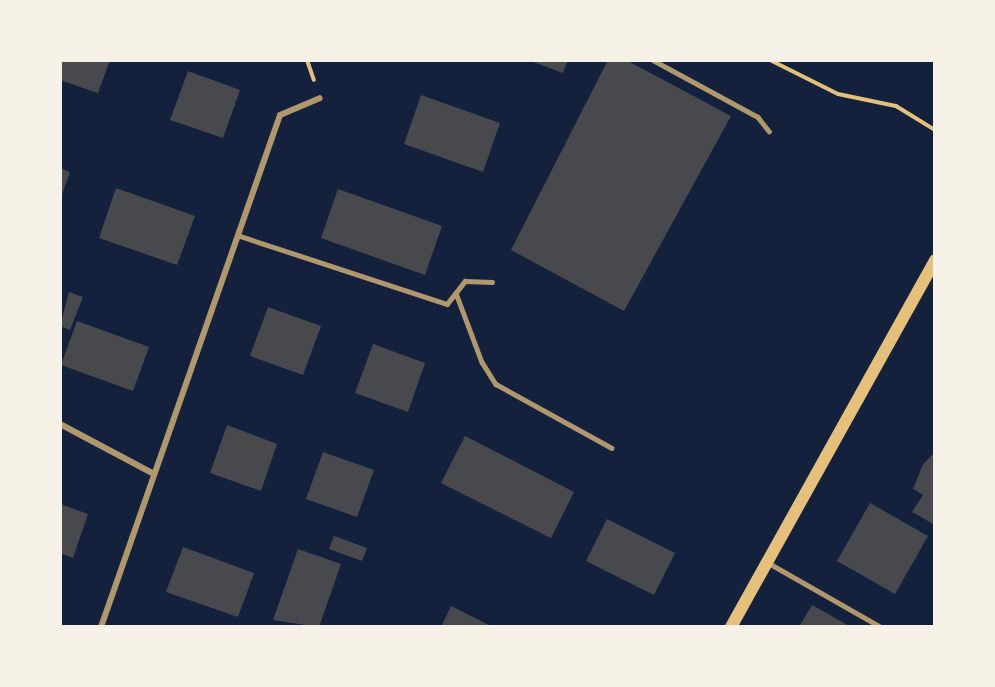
<!DOCTYPE html>
<html>
<head>
<meta charset="utf-8">
<style>
  body { margin:0 }
  #map { position:relative; width:995px; height:687px; overflow:hidden; background:#14213d; font-family:"Public Sans",sans-serif }
  div>[style] { position:absolute }
  .building>* { inset:0; background:#48494c }
  .path>* { height:4px; margin:-2px; padding:0 2px; transform-origin:2px; border-radius:2px; background:#e5c07b }
  .service>* { height:4.5px; margin:-2.25px; padding:0 2.25px; transform-origin:2.25px; border-radius:2.25px; background:#b1986c }
  .minor>* { height:6px; margin:-3px; padding:0 3px; transform-origin:3px; border-radius:3px; background:#b1986c }
  .secondary>* { height:12px; margin:-6px; padding:0 6px; transform-origin:6px; border-radius:6px; background:#e5c07b }
  span { translate:-50% -50%; white-space:nowrap; text-align:center; line-height:1.15; -webkit-text-stroke:6px #f6f1e7; paint-order:stroke }
  .frame { position:absolute; inset:0; border:62px solid #f6f1e7; pointer-events:none }
</style>
</head>
<body>
<div id="map">
  <div class="building">
    <div style="clip-path:polygon(60px 60px,110px 60px,98px 93px,60px 80px)"></div>
    <div style="clip-path:polygon(528px 60px,568px 60px,563px 73px)"></div>
    <div style="clip-path:polygon(608px 60px,626px 60px,731px 116px,624px 311px,511px 250px)"></div>
    <div style="clip-path:polygon(188px 71px,240px 90px,223px 138px,170px 120px)"></div>
    <div style="clip-path:polygon(421px 95px,500px 123px,483px 172px,404px 144px)"></div>
    <div style="clip-path:polygon(60px 168px,70px 172px,60px 200px)"></div>
    <div style="clip-path:polygon(116px 188px,195px 216px,177px 265px,99px 238px)"></div>
    <div style="clip-path:polygon(338px 189px,442px 226px,425px 275px,321px 238px)"></div>
    <div style="clip-path:polygon(69px 292px,83px 297px,70px 330px,60px 326px)"></div>
    <div style="clip-path:polygon(268px 307px,321px 326px,303px 375px,250px 356px)"></div>
    <div style="clip-path:polygon(77px 321px,149px 347px,133px 391px,61px 365px)"></div>
    <div style="clip-path:polygon(373px 344px,425px 363px,408px 412px,355px 393px)"></div>
    <div style="clip-path:polygon(227px 425px,277px 444px,261px 491px,210px 473px)"></div>
    <div style="clip-path:polygon(465px 436px,574px 492px,551px 538px,441px 483px)"></div>
    <div style="clip-path:polygon(323px 452px,374px 470px,357px 517px,306px 499px)"></div>
    <div style="clip-path:polygon(935px 452px,935px 525px,912px 512px,923px 495px,913px 489px,923px 464px)"></div>
    <div style="clip-path:polygon(870px 503px,928px 536px,895px 594px,837px 561px)"></div>
    <div style="clip-path:polygon(60px 504px,88px 514px,73px 558px,60px 553px)"></div>
    <div style="clip-path:polygon(607px 519px,675px 553px,654px 595px,586px 561px)"></div>
    <div style="clip-path:polygon(334px 536px,367px 548px,362px 561px,329px 549px)"></div>
    <div style="clip-path:polygon(183px 547px,254px 573px,238px 617px,166px 592px)"></div>
    <div style="clip-path:polygon(298px 549px,341px 564px,319px 627px,273px 620px)"></div>
    <div style="clip-path:polygon(812px 605px,851px 627px,799px 627px)"></div>
    <div style="clip-path:polygon(451px 606px,493px 627px,441px 627px)"></div>
  </div>
  <div class="path">
    <div style="left:307px;top:60px;width:21px;rotate:71deg"></div>
    <div style="left:770px;top:60px;width:76px;rotate:26.6deg"></div>
    <div style="left:838px;top:94px;width:59px;rotate:11.7deg"></div>
    <div style="left:896px;top:106px;width:46px;rotate:31.6deg"></div>
  </div>
  <div class="service">
    <div style="left:653px;top:60px;width:119px;rotate:28.5deg"></div>
    <div style="left:758px;top:117px;width:18px;rotate:52deg"></div>
    <div style="left:237px;top:235px;width:221px;rotate:18.2deg"></div>
    <div style="left:447px;top:304px;width:29px;rotate:-52deg"></div>
    <div style="left:465px;top:281px;width:27px;rotate:2deg"></div>
    <div style="left:456px;top:293px;width:74px;rotate:69.4deg"></div>
    <div style="left:482px;top:362px;width:26px;rotate:58deg"></div>
    <div style="left:496px;top:384px;width:132px;rotate:28.9deg"></div>
    <div style="left:767px;top:562px;width:131px;rotate:29.7deg"></div>
  </div>
  <div class="minor">
    <div style="left:60px;top:424px;width:106px;rotate:28deg"></div>
    <div style="left:101px;top:627px;width:542px;rotate:-70.73deg"></div>
    <div style="left:280px;top:115px;width:43px;rotate:-23deg"></div>
  </div>
  <div class="secondary">
    <div style="left:731px;top:627px;width:420px;rotate:-60.9deg"></div>
  </div>
  <div class="frame"></div>
</div>
</body>
</html>
